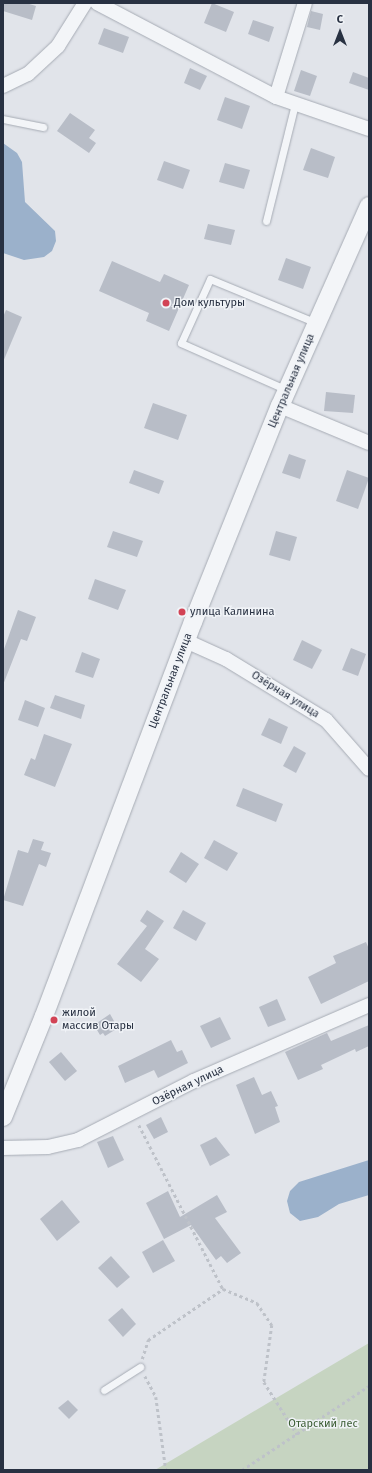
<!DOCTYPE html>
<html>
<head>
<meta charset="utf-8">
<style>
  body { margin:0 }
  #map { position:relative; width:372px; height:1473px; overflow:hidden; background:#e1e4ea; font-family:"Fira Sans",sans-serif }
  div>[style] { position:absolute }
  .green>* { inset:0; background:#c6d4c1 }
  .water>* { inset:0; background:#9bb1cb }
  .building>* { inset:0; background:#b8bdc7 }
  .path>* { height:2.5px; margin-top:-1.25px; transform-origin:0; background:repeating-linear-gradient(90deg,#bec2c9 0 3px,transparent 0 6px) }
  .roads { filter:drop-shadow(0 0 1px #a6abb4) drop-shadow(0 0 1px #a6abb4) }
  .service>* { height:7px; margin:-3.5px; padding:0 3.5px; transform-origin:3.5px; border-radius:3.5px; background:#f3f5f8 }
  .minor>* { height:14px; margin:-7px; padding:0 7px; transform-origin:7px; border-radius:7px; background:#f3f5f8 }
  .tertiary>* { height:18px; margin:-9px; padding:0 9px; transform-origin:9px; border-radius:9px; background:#f3f5f8 }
  .dots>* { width:11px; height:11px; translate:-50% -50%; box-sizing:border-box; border:2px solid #f0f3f7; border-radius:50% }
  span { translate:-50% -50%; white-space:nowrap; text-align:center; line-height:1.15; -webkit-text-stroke:3px #f0f3f7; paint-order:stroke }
  .poi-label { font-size:11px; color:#283142 }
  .left { translate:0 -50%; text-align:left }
  .street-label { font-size:11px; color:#283142 }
  .park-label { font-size:11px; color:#3c5e35 }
  .frame { position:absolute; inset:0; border:4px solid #283142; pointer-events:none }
  .north { position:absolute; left:320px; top:12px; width:40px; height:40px; -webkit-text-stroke:3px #f0f3f7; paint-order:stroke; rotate:0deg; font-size:11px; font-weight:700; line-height:16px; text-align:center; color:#283142 }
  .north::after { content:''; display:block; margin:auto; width:14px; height:18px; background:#283142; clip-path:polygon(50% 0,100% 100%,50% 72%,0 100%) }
</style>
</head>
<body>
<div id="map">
  <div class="green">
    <div style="clip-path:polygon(369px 1343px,369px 1470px,155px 1470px)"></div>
  </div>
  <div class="water">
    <div style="clip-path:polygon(3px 143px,17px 153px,22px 162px,25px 202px,55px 231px,56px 241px,52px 251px,44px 257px,24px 260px,3px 253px)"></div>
    <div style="clip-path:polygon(369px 1160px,369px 1195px,339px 1204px,318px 1217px,300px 1221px,290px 1213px,287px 1201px,290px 1191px,299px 1182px)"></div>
  </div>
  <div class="building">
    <div style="clip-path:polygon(3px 3px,26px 3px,36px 6px,32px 20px,3px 11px)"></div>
    <div style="clip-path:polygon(212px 3px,234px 12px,226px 32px,204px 23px)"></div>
    <div style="clip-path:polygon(311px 11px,323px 14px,320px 30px,307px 27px)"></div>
    <div style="clip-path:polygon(253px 20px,274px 27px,269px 42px,248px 34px)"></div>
    <div style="clip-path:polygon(104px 28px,129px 37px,123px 53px,98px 44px)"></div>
    <div style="clip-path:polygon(190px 68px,207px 76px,200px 90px,184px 83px)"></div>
    <div style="clip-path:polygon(301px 70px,317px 76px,310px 96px,294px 91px)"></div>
    <div style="clip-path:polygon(353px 72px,369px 78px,369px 90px,349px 83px)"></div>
    <div style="clip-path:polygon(225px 97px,250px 106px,242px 129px,217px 120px)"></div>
    <div style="clip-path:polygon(70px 113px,95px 130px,89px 138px,96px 143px,89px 153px,57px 131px)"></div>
    <div style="clip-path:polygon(311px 148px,335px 157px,328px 178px,303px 170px)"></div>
    <div style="clip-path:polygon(164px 161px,190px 170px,183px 189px,157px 180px)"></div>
    <div style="clip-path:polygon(225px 163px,250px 170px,244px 189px,219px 182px)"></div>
    <div style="clip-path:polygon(208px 224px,235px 230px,231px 245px,204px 239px)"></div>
    <div style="clip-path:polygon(286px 258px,311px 267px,303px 289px,278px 280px)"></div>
    <div style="clip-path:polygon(112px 261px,160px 282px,164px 274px,189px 285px,169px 331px,146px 321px,149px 313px,99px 291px)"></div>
    <div style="clip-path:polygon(6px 310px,22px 317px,3px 362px,3px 317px)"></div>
    <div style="clip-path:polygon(326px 392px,355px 395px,353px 413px,324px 411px)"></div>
    <div style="clip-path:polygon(153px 403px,187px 415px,178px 440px,144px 428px)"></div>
    <div style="clip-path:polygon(289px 454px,306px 460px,300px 479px,282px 473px)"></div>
    <div style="clip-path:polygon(134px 470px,164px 481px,159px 494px,129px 483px)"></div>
    <div style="clip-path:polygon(347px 470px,369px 478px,358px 509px,336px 501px)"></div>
    <div style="clip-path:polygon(113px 531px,143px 541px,137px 557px,107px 547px)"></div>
    <div style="clip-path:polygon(276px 531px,297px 537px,290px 561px,269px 555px)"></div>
    <div style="clip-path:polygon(95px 579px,126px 590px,118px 610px,88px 599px)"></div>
    <div style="clip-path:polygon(18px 610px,36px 617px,27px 641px,21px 639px,3px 685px,3px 652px)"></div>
    <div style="clip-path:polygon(302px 640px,322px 650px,312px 669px,293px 660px)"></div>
    <div style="clip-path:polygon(351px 648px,366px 654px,358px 676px,342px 670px)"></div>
    <div style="clip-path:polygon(82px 652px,100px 659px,93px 678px,75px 672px)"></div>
    <div style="clip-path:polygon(55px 695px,85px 705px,81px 719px,50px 708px)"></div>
    <div style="clip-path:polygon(25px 700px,45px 708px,38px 727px,18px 720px)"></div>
    <div style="clip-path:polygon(269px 718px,288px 727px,281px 744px,261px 735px)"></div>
    <div style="clip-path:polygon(44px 734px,72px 744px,55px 787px,24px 775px,31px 758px,35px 760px)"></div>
    <div style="clip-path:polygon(294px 746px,306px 753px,296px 773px,283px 766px)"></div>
    <div style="clip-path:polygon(243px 788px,283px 804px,276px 822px,236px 806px)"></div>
    <div style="clip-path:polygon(33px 839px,44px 842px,41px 850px,51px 853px,46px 867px,39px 864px,23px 906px,3px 900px,18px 850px,28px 853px)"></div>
    <div style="clip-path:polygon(214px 840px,238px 853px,227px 871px,204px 858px)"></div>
    <div style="clip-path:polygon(181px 852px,199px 864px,186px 883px,169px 872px)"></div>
    <div style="clip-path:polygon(147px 910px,164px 921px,145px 949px,159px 959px,141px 982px,117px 964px,147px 926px,140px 921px)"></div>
    <div style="clip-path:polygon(183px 910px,206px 923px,196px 941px,173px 928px)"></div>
    <div style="clip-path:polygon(366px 942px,369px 949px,369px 981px,321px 1004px,308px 977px,336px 963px,333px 956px)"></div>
    <div style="clip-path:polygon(277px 999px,286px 1020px,268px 1027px,259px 1007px)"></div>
    <div style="clip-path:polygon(110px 1014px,118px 1028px,105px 1036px,103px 1033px,100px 1035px,94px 1025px)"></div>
    <div style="clip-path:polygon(220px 1017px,231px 1039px,211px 1048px,200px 1026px)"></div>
    <div style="clip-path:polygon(369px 1025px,369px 1046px,356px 1052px,355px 1049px,321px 1065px,323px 1069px,298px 1080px,285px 1052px,327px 1033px,331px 1041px)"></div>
    <div style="clip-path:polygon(171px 1040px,177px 1052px,182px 1050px,188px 1063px,158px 1078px,154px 1070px,125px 1083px,118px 1066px)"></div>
    <div style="clip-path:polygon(61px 1052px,77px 1071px,65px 1081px,49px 1062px)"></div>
    <div style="clip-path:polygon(254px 1077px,262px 1095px,271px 1091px,278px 1106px,275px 1107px,280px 1122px,255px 1134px,236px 1085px)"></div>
    <div style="clip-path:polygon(161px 1117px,168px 1132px,154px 1139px,146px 1125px)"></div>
    <div style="clip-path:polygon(113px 1136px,124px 1160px,108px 1168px,97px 1142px)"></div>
    <div style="clip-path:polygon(216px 1137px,230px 1155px,210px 1166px,200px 1145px)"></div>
    <div style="clip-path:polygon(168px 1191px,180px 1217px,217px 1195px,227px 1212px,215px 1218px,241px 1253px,227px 1263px,221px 1256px,216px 1260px,191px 1225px,164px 1239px,146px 1203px)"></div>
    <div style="clip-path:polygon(62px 1200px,80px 1222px,57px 1241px,40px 1219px)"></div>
    <div style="clip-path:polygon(163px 1240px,175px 1261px,153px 1273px,142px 1252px)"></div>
    <div style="clip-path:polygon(111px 1256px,130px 1277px,117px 1288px,98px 1268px)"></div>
    <div style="clip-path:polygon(122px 1308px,136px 1324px,123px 1337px,108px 1320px)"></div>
    <div style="clip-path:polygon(68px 1400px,78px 1410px,69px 1419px,58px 1408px)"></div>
  </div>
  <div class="path">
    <div style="left:139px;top:1125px;width:184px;rotate:62.9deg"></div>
    <div style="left:142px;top:1359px;width:20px;rotate:-72deg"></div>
    <div style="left:148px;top:1340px;width:91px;rotate:-34.2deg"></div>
    <div style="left:223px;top:1289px;width:37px;rotate:22deg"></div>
    <div style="left:257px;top:1303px;width:27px;rotate:56deg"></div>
    <div style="left:272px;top:1325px;width:58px;rotate:98deg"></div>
    <div style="left:264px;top:1382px;width:62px;rotate:57.6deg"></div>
    <div style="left:145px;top:1376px;width:24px;rotate:62deg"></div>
    <div style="left:156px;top:1397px;width:74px;rotate:82.2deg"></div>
    <div style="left:242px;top:1470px;width:152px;rotate:-33.5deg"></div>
  </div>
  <div class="roads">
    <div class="service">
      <div style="left:3px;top:119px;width:41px;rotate:11.3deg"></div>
      <div style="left:266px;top:221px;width:121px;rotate:-76.1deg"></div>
      <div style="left:287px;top:390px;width:116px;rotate:-156.1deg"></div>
      <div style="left:181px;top:343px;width:70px;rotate:-65.6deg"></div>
      <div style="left:210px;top:279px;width:116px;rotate:22.4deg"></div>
      <div style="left:104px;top:1390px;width:43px;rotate:-32.6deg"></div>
    </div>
    <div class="minor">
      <div style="left:97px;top:3px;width:202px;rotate:27.7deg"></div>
      <div style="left:276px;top:97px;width:98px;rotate:19deg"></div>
      <div style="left:3px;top:86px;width:28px;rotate:-26deg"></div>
      <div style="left:28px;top:74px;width:41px;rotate:-43deg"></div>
      <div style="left:58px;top:46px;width:51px;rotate:-57.9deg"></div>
      <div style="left:276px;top:97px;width:98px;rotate:-72.9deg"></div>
      <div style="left:280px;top:406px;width:96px;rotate:22.6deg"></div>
      <div style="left:186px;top:641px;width:44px;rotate:24.2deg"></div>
      <div style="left:226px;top:659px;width:117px;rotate:31.4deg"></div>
      <div style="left:326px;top:720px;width:65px;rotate:48.7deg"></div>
      <div style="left:3px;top:1148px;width:45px;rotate:-1.3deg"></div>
      <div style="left:48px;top:1147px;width:31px;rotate:-13deg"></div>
      <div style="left:78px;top:1140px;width:130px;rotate:-27deg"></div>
      <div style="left:194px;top:1081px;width:191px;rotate:-23.5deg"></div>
    </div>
    <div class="tertiary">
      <div style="left:3px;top:1117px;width:109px;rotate:-67.9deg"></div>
      <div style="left:44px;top:1016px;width:421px;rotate:-69.3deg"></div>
      <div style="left:193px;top:622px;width:233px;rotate:-68.1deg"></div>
      <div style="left:280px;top:406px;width:219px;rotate:-66deg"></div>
    </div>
  </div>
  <div class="dots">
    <div style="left:166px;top:303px;background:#d24355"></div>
    <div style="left:182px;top:612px;background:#d24355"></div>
    <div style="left:54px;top:1020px;background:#d24355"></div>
  </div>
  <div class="poi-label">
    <span class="left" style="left:174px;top:303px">Дом культуры</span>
    <span class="left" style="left:190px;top:612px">улица Калинина</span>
    <span class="left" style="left:62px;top:1020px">жилой<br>массив Отары</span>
  </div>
  <div class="street-label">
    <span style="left:292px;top:381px;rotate:-67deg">Центральная улица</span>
    <span style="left:171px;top:681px;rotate:-69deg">Центральная улица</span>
    <span style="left:285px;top:695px;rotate:32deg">Озёрная улица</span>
    <span style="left:188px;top:1086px;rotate:-26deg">Озёрная улица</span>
  </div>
  <div class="park-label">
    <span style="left:323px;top:1424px">Отарский лес</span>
  </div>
  <div class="frame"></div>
  <div class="north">С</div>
</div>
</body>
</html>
